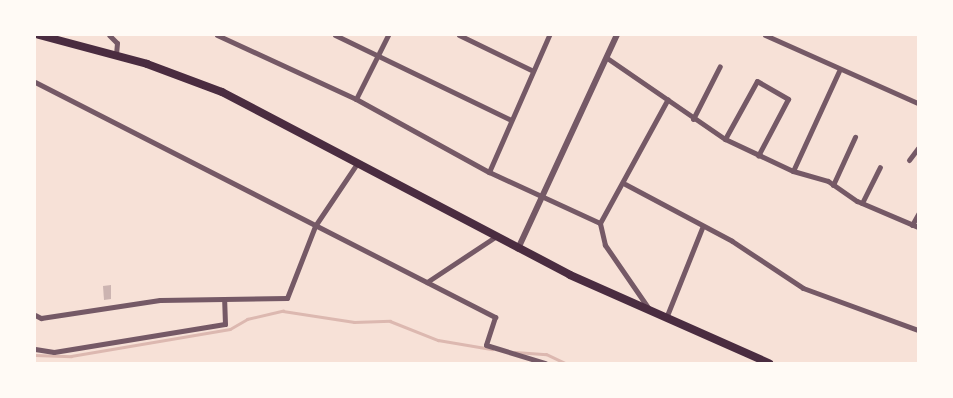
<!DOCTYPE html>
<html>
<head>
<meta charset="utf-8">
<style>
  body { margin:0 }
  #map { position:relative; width:953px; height:398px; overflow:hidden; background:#f7e1d7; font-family:Rubik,sans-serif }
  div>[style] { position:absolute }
  .stream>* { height:2.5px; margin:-1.25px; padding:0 1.25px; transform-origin:1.25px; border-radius:1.25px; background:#dcb8b0 }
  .building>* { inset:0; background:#ccb4b1 }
  .minor>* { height:5px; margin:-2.5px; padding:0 2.5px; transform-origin:2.5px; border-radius:2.5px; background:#755966 }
  .tertiary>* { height:5.5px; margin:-2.75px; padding:0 2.75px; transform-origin:2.75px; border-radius:2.75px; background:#755966 }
  .primary>* { height:8px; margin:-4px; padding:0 4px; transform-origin:4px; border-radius:4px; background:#4a2c40 }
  span { translate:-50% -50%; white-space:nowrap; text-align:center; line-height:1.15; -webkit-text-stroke:4px #fffaf5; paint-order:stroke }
  .frame { position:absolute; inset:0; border:36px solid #fffaf5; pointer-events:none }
</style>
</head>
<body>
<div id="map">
  <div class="stream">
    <div style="left:515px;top:352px;width:31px;rotate:4deg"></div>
    <div style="left:546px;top:354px;width:21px;rotate:25deg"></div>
    <div style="left:35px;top:355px;width:36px;rotate:2deg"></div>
    <div style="left:71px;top:356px;width:161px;rotate:-9.6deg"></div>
    <div style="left:230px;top:329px;width:20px;rotate:-30deg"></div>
    <div style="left:247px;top:319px;width:37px;rotate:-13deg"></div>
    <div style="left:283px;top:311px;width:72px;rotate:8.8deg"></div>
    <div style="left:354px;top:322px;width:36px;rotate:-2deg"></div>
    <div style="left:390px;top:321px;width:52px;rotate:21.6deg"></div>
    <div style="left:438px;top:340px;width:55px;rotate:9.5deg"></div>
  </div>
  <div class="building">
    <div style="clip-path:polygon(111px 285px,111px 299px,104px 300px,103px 286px)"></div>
  </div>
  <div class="minor">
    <div style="left:109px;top:35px;width:11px;rotate:45deg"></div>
    <div style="left:117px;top:43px;width:11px;rotate:95deg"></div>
    <div style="left:217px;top:35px;width:153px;rotate:24.7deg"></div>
    <div style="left:356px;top:99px;width:152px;rotate:28.8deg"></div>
    <div style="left:489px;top:172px;width:122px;rotate:24.7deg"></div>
    <div style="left:335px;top:35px;width:195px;rotate:25.8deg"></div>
    <div style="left:459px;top:35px;width:82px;rotate:25.9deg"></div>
    <div style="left:765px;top:35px;width:167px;rotate:24deg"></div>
    <div style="left:607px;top:58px;width:143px;rotate:34.5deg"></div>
    <div style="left:725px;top:139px;width:75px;rotate:25.2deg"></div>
    <div style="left:793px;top:171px;width:36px;rotate:16deg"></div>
    <div style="left:828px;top:181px;width:35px;rotate:35deg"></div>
    <div style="left:857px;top:201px;width:66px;rotate:23.1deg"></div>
    <div style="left:35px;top:82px;width:517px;rotate:27.06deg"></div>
    <div style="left:495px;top:317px;width:29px;rotate:108deg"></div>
    <div style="left:486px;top:345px;width:62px;rotate:17deg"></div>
    <div style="left:356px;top:99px;width:72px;rotate:-63.4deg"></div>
    <div style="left:693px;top:119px;width:59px;rotate:-63deg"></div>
    <div style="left:725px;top:139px;width:66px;rotate:-61.1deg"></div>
    <div style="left:757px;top:81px;width:36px;rotate:30deg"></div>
    <div style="left:788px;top:99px;width:64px;rotate:117.8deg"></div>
    <div style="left:909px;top:160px;width:15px;rotate:-53deg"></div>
    <div style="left:793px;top:171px;width:110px;rotate:-65.3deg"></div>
    <div style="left:489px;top:172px;width:150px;rotate:-66.3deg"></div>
    <div style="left:625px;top:184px;width:121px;rotate:28deg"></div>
    <div style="left:732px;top:241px;width:85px;rotate:33.5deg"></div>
    <div style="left:803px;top:288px;width:122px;rotate:20.1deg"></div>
    <div style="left:833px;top:185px;width:53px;rotate:-65.4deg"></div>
    <div style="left:862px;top:203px;width:40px;rotate:-63.4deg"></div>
    <div style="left:912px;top:225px;width:13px;rotate:-61deg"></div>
    <div style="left:427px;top:282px;width:82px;rotate:-33.5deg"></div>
    <div style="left:649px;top:309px;width:78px;rotate:-124.5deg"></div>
    <div style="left:605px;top:245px;width:23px;rotate:-103deg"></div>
    <div style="left:600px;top:223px;width:141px;rotate:-61.3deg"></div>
    <div style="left:35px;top:315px;width:7px;rotate:27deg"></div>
    <div style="left:41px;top:318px;width:120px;rotate:-8.6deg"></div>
    <div style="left:160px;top:300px;width:127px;rotate:-0.9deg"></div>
    <div style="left:287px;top:298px;width:77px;rotate:-68.7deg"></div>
    <div style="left:315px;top:226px;width:77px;rotate:-56.1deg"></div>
    <div style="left:666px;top:318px;width:97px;rotate:-68.2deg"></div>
    <div style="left:35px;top:349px;width:19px;rotate:9deg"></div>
    <div style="left:54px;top:352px;width:173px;rotate:-9.3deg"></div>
    <div style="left:225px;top:324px;width:23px;rotate:-92deg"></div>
  </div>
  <div class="tertiary">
    <div style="left:518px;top:249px;width:236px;rotate:-65.2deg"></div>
  </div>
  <div class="primary">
    <div style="left:39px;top:35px;width:112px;rotate:15deg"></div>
    <div style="left:147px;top:64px;width:80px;rotate:20.5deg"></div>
    <div style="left:222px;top:92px;width:393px;rotate:27.7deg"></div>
    <div style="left:570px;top:275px;width:218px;rotate:23.9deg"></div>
  </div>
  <div class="frame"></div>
</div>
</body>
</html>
